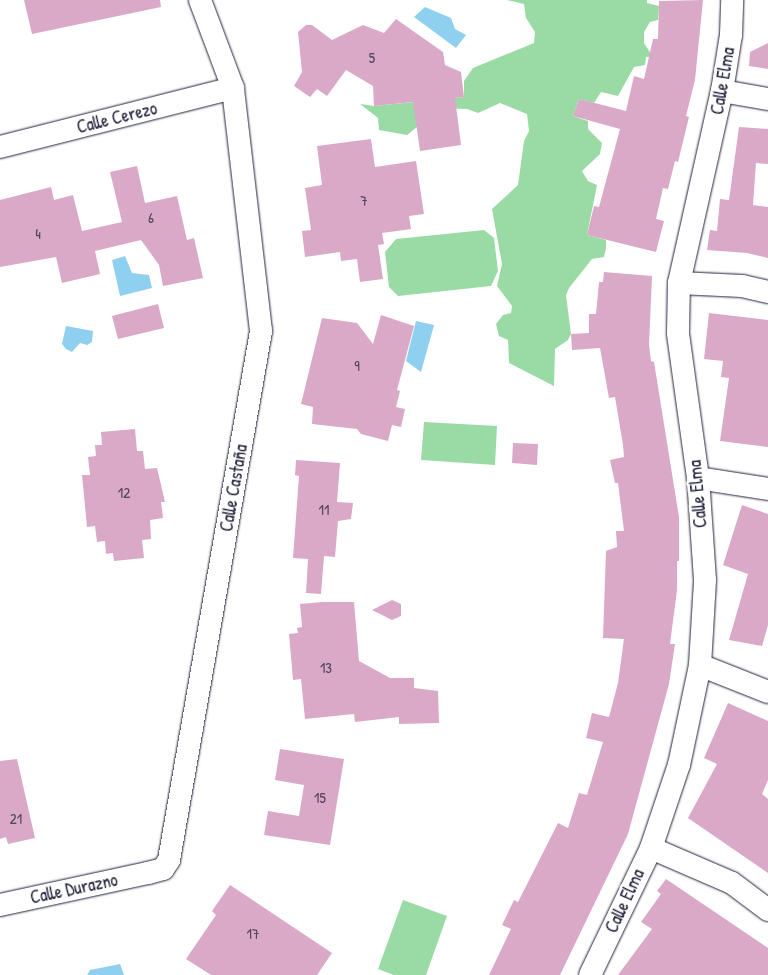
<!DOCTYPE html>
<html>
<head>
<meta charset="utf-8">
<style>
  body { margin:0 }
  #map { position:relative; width:768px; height:975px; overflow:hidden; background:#fff; font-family:"Patrick Hand",sans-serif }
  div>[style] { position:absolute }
  .green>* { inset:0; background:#9adba5 }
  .water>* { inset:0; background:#8fcff0 }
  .building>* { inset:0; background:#daa9c8 }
  .roads { filter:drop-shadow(0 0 1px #22223b) drop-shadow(0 0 1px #22223b) }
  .street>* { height:22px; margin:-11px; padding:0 11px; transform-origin:11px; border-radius:11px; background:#fff }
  span { translate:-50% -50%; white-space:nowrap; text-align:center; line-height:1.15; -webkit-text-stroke:5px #fff; paint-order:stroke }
  .number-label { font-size:15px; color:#50445e }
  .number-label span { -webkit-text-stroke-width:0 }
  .street-label { font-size:18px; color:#22223b }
</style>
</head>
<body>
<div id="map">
  <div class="green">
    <div style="clip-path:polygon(507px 0,647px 0,647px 3px,659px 6px,658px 20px,650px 22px,644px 32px,644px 43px,651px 54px,651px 57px,646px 57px,645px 65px,634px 67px,618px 96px,601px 92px,594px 103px,579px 99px,573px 116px,588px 121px,588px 129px,602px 143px,600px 154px,582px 171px,588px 181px,597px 185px,587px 235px,606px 240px,606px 248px,604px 257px,592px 259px,569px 288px,566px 295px,571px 334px,568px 340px,555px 349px,554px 386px,509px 363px,508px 340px,499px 336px,496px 324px,503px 315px,511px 313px,512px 306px,497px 286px,502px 264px,492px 209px,518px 185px,524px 141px,529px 131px,527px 114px,500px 103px,478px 113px,467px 109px,437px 108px,420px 115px,417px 127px,407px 135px,379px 130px,378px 118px,360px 104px,374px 106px,464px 97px,464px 81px,473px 68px,534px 43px,535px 32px,526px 18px,524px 4px)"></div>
    <div style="clip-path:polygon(484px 230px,494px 238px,498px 271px,491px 286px,398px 296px,389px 287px,385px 252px,396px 239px)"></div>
    <div style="clip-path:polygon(424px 422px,497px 426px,495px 465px,421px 460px)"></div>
    <div style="clip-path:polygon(403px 900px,447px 916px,426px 975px,394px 975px,378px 969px)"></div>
  </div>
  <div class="water">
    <div style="clip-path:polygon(425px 7px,451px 18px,455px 29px,466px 35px,456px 48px,414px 17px)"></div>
    <div style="clip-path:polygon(125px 256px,132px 273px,149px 275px,152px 288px,120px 296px,112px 260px)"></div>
    <div style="clip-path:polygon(416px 321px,434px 325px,421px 372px,406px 361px)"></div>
    <div style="clip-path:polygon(66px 326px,93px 331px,92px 342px,87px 345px,80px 343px,72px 352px,66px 349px,62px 344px)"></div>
    <div style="clip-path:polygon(120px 964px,124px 975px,87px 975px,90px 970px)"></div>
  </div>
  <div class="building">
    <div style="clip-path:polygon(24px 0,160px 0,161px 7px,32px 34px)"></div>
    <div style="clip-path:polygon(703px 0,695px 80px,686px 116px,689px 117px,678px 162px,675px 161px,668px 189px,663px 188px,656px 219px,664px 221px,656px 252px,587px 235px,594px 206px,599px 207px,620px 129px,573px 116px,579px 99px,626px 111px,634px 76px,644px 79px,653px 39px,658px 39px,659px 1px)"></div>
    <div style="clip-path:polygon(396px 19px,443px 52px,445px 65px,461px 72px,464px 97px,455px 98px,461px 145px,420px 151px,413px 102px,374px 106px,373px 86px,346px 70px,327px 96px,317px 89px,310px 97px,294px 86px,302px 72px,298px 32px,306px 25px,312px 25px,332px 40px,363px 25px,384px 33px)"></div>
    <div style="clip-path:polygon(768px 43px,768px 69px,749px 66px,750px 52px)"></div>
    <div style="clip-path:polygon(739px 127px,768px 129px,768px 164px,756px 163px,753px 205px,768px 207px,768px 258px,747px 253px,707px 250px,710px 230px,717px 231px,720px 199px,729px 200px)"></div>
    <div style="clip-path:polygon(371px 139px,375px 167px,416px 161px,424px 214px,409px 216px,411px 229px,382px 233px,384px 244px,378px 245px,383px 279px,360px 282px,357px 259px,341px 261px,340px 252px,305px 257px,302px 231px,311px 230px,305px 188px,322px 185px,317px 146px)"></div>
    <div style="clip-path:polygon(137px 166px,145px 203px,177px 196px,187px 240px,194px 238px,203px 278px,163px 286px,159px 265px,141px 240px,95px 251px,100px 274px,62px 283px,56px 257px,0 267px,0 200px,51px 187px,54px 200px,73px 195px,82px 231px,122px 222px,110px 172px)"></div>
    <div style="clip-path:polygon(604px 272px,652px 276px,649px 345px,651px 361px,654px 362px,679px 517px,679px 561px,677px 561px,677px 590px,670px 644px,675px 644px,669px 684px,628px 834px,560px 975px,489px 975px,511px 929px,502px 925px,514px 900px,518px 902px,558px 823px,568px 828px,579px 793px,587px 795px,603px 742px,586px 738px,592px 713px,609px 717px,618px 683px,624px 639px,603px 638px,606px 551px,617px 547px,616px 531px,624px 531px,618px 483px,615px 483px,610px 460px,624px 457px,623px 445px,615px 397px,609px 398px,600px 348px,572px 350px,571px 334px,589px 333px,589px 314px,596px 314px,599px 282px,603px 282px)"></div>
    <div style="clip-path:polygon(158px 304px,164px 328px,118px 339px,112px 316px)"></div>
    <div style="clip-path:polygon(709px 313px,768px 320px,768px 447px,720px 441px,729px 378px,721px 377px,723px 361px,704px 359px)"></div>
    <div style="clip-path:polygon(381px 315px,414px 326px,397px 390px,400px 391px,396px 407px,405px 409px,401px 427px,392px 425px,388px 441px,361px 434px,357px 429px,312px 424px,313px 407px,301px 404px,322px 318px,357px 323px,373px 344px)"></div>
    <div style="clip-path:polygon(135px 429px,137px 451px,143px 451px,145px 469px,157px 468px,165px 502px,161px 502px,163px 518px,150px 520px,151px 539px,142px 540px,144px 558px,114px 561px,113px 553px,106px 554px,105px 541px,97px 542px,95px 526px,87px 527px,82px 475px,90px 475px,88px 457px,96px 456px,95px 445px,102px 445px,101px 432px)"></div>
    <div style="clip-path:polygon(513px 443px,538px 444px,537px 465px,512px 463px)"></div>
    <div style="clip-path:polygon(296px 460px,340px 463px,337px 502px,353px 503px,351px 519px,338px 521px,335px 557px,324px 556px,321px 594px,306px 593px,308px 559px,293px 558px,299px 476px,295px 475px)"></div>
    <div style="clip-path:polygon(742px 505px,768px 514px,768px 625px,762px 646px,729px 640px,748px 574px,723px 565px)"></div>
    <div style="clip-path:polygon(392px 600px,401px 604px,401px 616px,392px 620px,372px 610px)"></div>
    <div style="clip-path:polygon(322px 602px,354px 602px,359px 661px,390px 678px,414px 678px,414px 688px,438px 691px,439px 723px,399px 724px,399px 717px,355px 722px,354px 714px,305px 719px,301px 679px,293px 680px,289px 634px,298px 633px,297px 628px,302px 627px,300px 604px)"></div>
    <div style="clip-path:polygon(728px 703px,768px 721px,768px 780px,762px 794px,768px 799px,768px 873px,688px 818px,717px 764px,704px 758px)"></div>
    <div style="clip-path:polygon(280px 749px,344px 759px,330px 845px,264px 835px,268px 811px,299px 816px,304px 785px,275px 780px)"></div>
    <div style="clip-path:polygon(17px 759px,35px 838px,8px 844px,6px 837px,0 839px,0 761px)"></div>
    <div style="clip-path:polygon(666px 879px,768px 948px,768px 975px,618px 975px,652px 929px,641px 922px,661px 894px,657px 891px)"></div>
    <div style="clip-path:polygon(230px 885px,332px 953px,317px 975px,211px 975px,186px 959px,216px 915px,212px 911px)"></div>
  </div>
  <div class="roads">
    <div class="street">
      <div style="left:722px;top:91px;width:47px;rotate:9.9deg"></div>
      <div style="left:0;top:147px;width:240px;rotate:-14.2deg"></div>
      <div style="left:679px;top:283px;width:63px;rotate:2.7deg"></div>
      <div style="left:742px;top:286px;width:27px;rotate:13deg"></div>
      <div style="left:698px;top:478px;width:71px;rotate:8.9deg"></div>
      <div style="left:700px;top:665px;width:73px;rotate:21.7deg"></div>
      <div style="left:651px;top:848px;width:88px;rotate:23.4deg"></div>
      <div style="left:732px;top:883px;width:45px;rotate:36.9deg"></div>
      <div style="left:0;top:905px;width:151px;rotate:-12.2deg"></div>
      <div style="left:148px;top:873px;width:16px;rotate:-15deg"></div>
      <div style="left:163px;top:869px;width:11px;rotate:-56deg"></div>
      <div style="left:169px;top:860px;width:537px;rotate:-80.13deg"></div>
      <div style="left:261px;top:331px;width:245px;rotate:-96.6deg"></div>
      <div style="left:233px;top:88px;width:94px;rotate:-110.6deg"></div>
      <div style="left:590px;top:975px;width:141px;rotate:-64.3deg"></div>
      <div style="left:651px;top:848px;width:88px;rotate:-71.4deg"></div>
      <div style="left:679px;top:765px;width:102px;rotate:-78.1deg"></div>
      <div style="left:700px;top:665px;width:85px;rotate:-86.6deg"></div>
      <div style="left:705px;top:580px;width:102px;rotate:-93.9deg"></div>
      <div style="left:698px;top:478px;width:146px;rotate:-97.9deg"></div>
      <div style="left:678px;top:333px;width:50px;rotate:-88.9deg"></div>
      <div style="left:679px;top:283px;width:197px;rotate:-77.4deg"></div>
      <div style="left:722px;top:91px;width:57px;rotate:-80.9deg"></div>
      <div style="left:731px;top:35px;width:35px;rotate:-88deg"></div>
    </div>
  </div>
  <div class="number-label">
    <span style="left:372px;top:58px">5</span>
    <span style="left:364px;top:201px">7</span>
    <span style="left:151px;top:218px">6</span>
    <span style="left:38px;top:234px">4</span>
    <span style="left:357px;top:366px">9</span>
    <span style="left:124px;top:493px">12</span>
    <span style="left:324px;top:510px">11</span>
    <span style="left:326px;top:668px">13</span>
    <span style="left:320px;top:798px">15</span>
    <span style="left:16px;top:819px">21</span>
    <span style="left:253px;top:934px">17</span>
  </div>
  <div class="street-label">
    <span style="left:723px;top:81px;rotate:-80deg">Calle Elma</span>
    <span style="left:117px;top:118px;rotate:-14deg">Calle Cerezo</span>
    <span style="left:234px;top:488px;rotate:-80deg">Calle Castaña</span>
    <span style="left:698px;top:494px;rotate:-95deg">Calle Elma</span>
    <span style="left:74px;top:889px;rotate:-12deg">Calle Durazno</span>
    <span style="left:625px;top:901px;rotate:-65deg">Calle Elma</span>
  </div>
</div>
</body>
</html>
